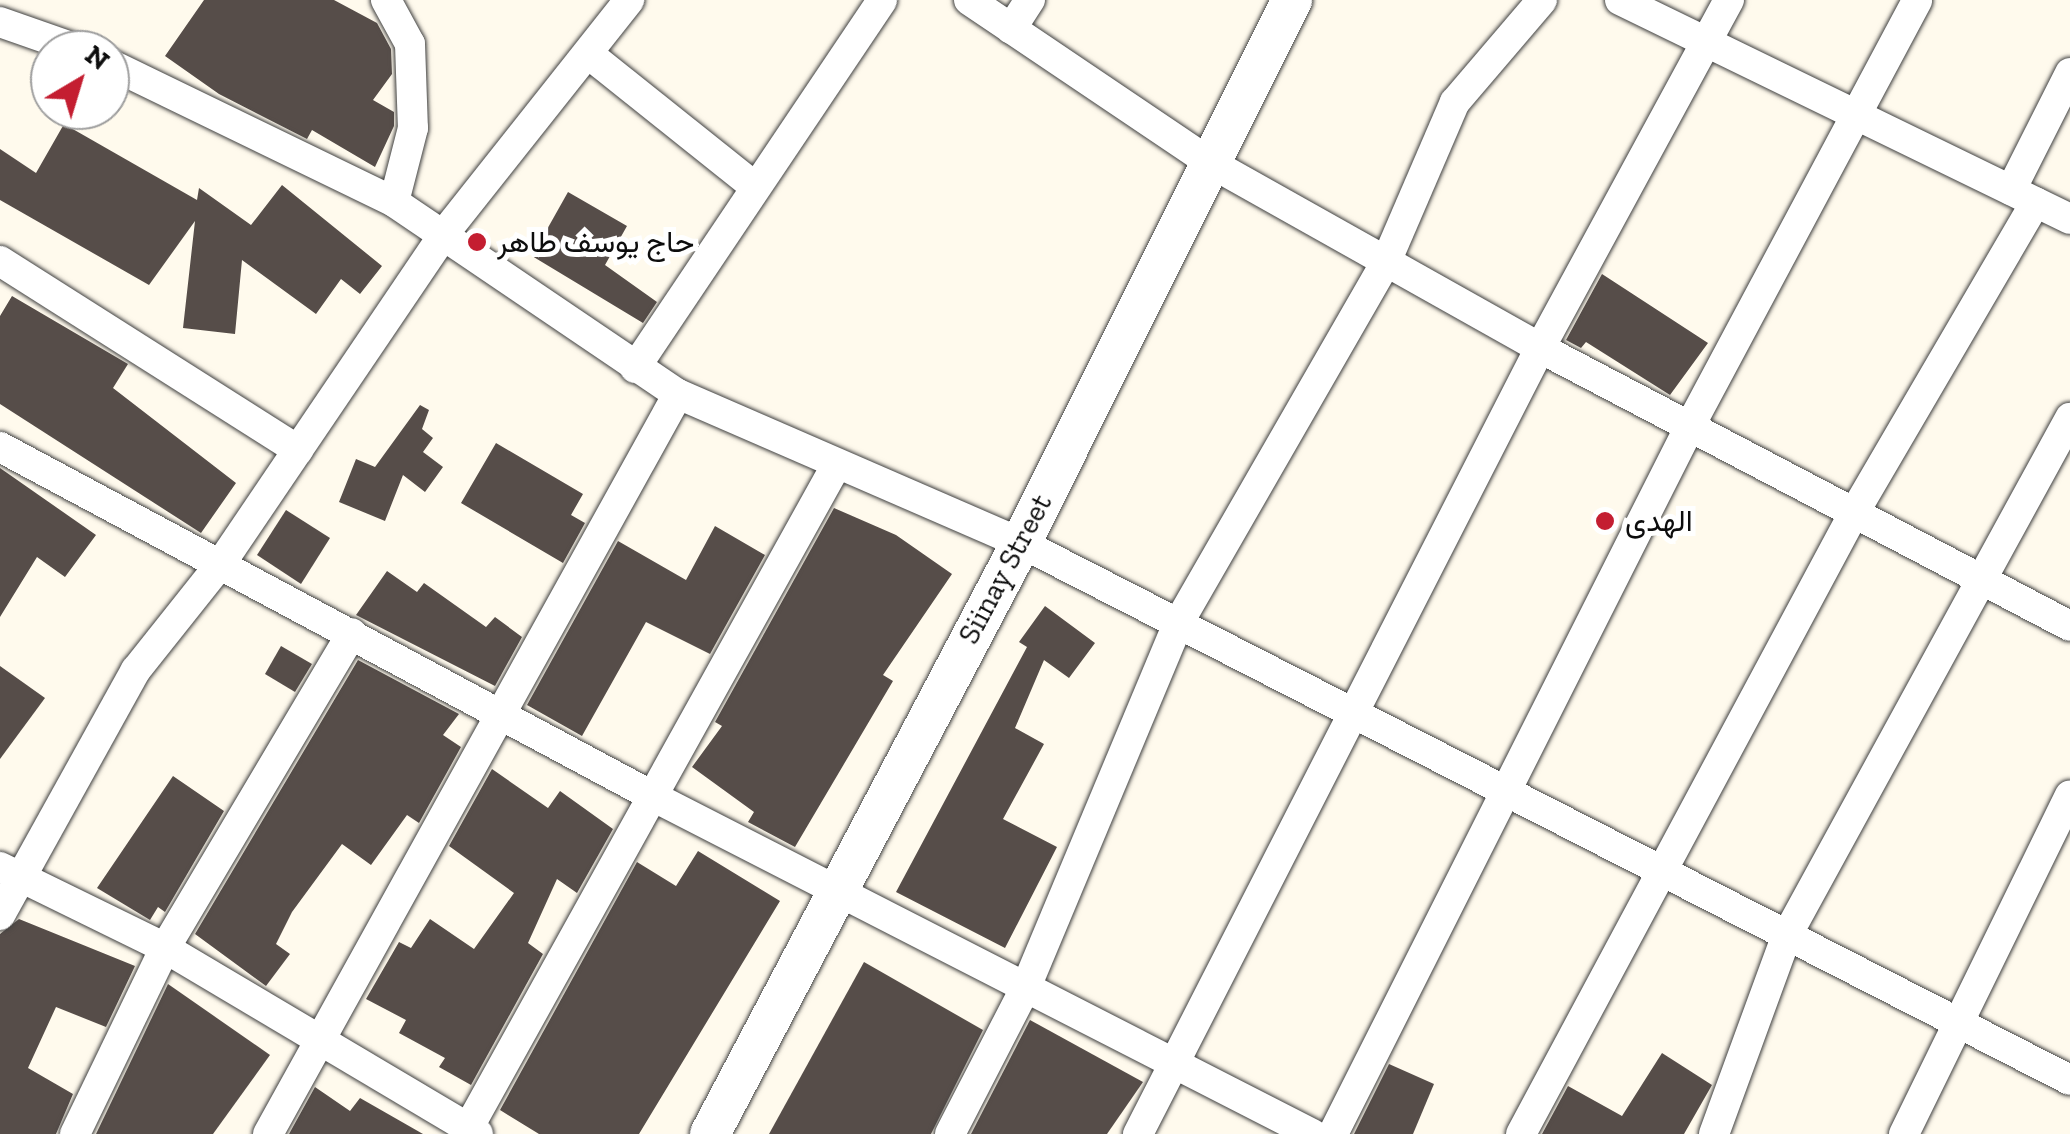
<!DOCTYPE html>
<html>
<head>
<meta charset="utf-8">
<style>
  body { margin:0 }
  #map { position:relative; width:2070px; height:1134px; overflow:hidden; background:#fffaed; font-family:"Zilla Slab",Vazirmatn,serif }
  div>[style] { position:absolute }
  .building>* { inset:0; background:#564d49 }
  .roads { filter:drop-shadow(0 0 2px #404040) drop-shadow(0 0 2px #404040) }
  .minor>* { height:30px; margin:-15px; padding:0 15px; transform-origin:15px; border-radius:15px; background:#fff }
  .tertiary>* { height:40px; margin:-20px; padding:0 20px; transform-origin:20px; border-radius:20px; background:#fff }
  .dots>* { width:28px; height:28px; translate:-50% -50%; box-sizing:border-box; border:5px solid #fff; border-radius:50% }
  span { translate:-50% -50%; white-space:nowrap; text-align:center; line-height:1.15; -webkit-text-stroke:10px #fff; paint-order:stroke }
  .poi-label { font-size:30px; color:#0d0d0d }
  .left { translate:0 -50%; text-align:left }
  .street-label { font-size:30px; color:#0d0d0d }
  .north { position:absolute; left:30px; top:30px; width:100px; height:100px; box-sizing:border-box; background:#fff; border:2px solid #9e9e9e; border-radius:50%; rotate:38deg; font-size:28px; font-weight:700; line-height:40px; text-align:center; color:#0d0d0d }
  .north::after { content:''; display:block; margin:auto; width:35px; height:45px; background:#c41e31; clip-path:polygon(50% 0,100% 100%,50% 72%,0 100%) }
</style>
</head>
<body>
<div id="map">
  <div class="building">
    <div style="clip-path:polygon(204px 0,334px 0,377px 23px,391px 49px,392px 74px,373px 100px,394px 112px,394px 126px,375px 167px,312px 130px,307px 139px,219px 94px,165px 56px)"></div>
    <div style="clip-path:polygon(64px 124px,197px 200px,199px 188px,251px 225px,282px 185px,382px 266px,360px 294px,341px 279px,316px 314px,242px 260px,235px 334px,183px 328px,195px 221px,149px 285px,0 200px,0 149px,36px 173px)"></div>
    <div style="clip-path:polygon(568px 192px,627px 226px,605px 265px,657px 302px,643px 323px,532px 256px)"></div>
    <div style="clip-path:polygon(1602px 274px,1708px 343px,1670px 395px,1586px 342px,1581px 348px,1566px 340px)"></div>
    <div style="clip-path:polygon(12px 296px,128px 364px,113px 388px,236px 483px,201px 533px,0 404px,0 316px)"></div>
    <div style="clip-path:polygon(420px 405px,429px 410px,422px 429px,433px 438px,423px 452px,443px 467px,425px 492px,403px 475px,385px 521px,339px 502px,356px 459px,375px 467px)"></div>
    <div style="clip-path:polygon(496px 443px,583px 494px,571px 515px,585px 523px,563px 563px,461px 503px)"></div>
    <div style="clip-path:polygon(0 468px,96px 535px,65px 577px,37px 557px,0 617px)"></div>
    <div style="clip-path:polygon(834px 508px,896px 535px,952px 574px,883px 675px,893px 681px,795px 847px,748px 822px,754px 812px,692px 767px,722px 726px,715px 722px)"></div>
    <div style="clip-path:polygon(286px 510px,330px 538px,301px 584px,257px 555px)"></div>
    <div style="clip-path:polygon(715px 526px,765px 555px,710px 654px,646px 622px,582px 736px,527px 705px,618px 541px,686px 580px)"></div>
    <div style="clip-path:polygon(387px 571px,417px 592px,424px 583px,486px 627px,495px 617px,522px 637px,495px 686px,356px 615px)"></div>
    <div style="clip-path:polygon(1045px 606px,1095px 643px,1069px 678px,1044px 660px,1015px 728px,1044px 744px,1003px 819px,1057px 847px,1005px 948px,896px 892px,1027px 647px,1019px 642px)"></div>
    <div style="clip-path:polygon(281px 646px,312px 664px,295px 692px,265px 674px)"></div>
    <div style="clip-path:polygon(358px 660px,459px 714px,443px 735px,461px 747px,419px 823px,407px 815px,371px 865px,342px 844px,292px 912px,276px 944px,290px 954px,266px 986px,195px 934px)"></div>
    <div style="clip-path:polygon(0 666px,45px 698px,0 759px)"></div>
    <div style="clip-path:polygon(492px 769px,548px 808px,560px 791px,613px 829px,577px 893px,557px 879px,528px 943px,543px 954px,471px 1085px,439px 1067px,445px 1058px,399px 1033px,406px 1020px,366px 999px,399px 942px,411px 948px,430px 919px,474px 949px,514px 893px,449px 846px)"></div>
    <div style="clip-path:polygon(173px 776px,224px 811px,165px 912px,158px 907px,150px 920px,97px 888px)"></div>
    <div style="clip-path:polygon(698px 851px,780px 901px,639px 1134px,539px 1134px,500px 1110px,637px 862px,676px 886px)"></div>
    <div style="clip-path:polygon(19px 919px,135px 966px,106px 1027px,56px 1007px,28px 1068px,73px 1094px,56px 1134px,0 1134px,0 934px)"></div>
    <div style="clip-path:polygon(864px 962px,983px 1030px,931px 1134px,769px 1134px)"></div>
    <div style="clip-path:polygon(168px 984px,270px 1055px,213px 1134px,96px 1134px)"></div>
    <div style="clip-path:polygon(1030px 1020px,1143px 1082px,1107px 1134px,971px 1134px)"></div>
    <div style="clip-path:polygon(1662px 1053px,1712px 1085px,1684px 1134px,1542px 1134px,1568px 1086px,1622px 1116px)"></div>
    <div style="clip-path:polygon(1389px 1064px,1434px 1084px,1413px 1134px,1354px 1134px)"></div>
    <div style="clip-path:polygon(315px 1087px,350px 1111px,360px 1098px,423px 1134px,289px 1134px)"></div>
  </div>
  <div class="roads">
    <div class="minor">
      <div style="left:386px;top:0;width:50px;rotate:61.4deg"></div>
      <div style="left:410px;top:44px;width:84px;rotate:88deg"></div>
      <div style="left:413px;top:128px;width:76px;rotate:104.4deg"></div>
      <div style="left:969px;top:0;width:290px;rotate:34deg"></div>
      <div style="left:1209px;top:162px;width:380px;rotate:29.3deg"></div>
      <div style="left:1540px;top:348px;width:598px;rotate:27.68deg"></div>
      <div style="left:1620px;top:0;width:500px;rotate:25.95deg"></div>
      <div style="left:0;top:22px;width:85px;rotate:19.3deg"></div>
      <div style="left:1011px;top:29px;width:35px;rotate:-57deg"></div>
      <div style="left:591px;top:56px;width:210px;rotate:38.6deg"></div>
      <div style="left:110px;top:64px;width:316px;rotate:25.9deg"></div>
      <div style="left:394px;top:202px;width:343px;rotate:34.1deg"></div>
      <div style="left:678px;top:394px;width:374px;rotate:23.5deg"></div>
      <div style="left:1021px;top:543px;width:1178px;rotate:27.11deg"></div>
      <div style="left:2011px;top:190px;width:131px;rotate:-63.2deg"></div>
      <div style="left:0;top:261px;width:353px;rotate:32.4deg"></div>
      <div style="left:635px;top:368px;width:443px;rotate:-56.1deg"></div>
      <div style="left:0;top:447px;width:744px;rotate:28.15deg"></div>
      <div style="left:656px;top:798px;width:737px;rotate:27.12deg"></div>
      <div style="left:0;top:867px;width:184px;rotate:26.1deg"></div>
      <div style="left:165px;top:948px;width:364px;rotate:30.7deg"></div>
      <div style="left:0;top:915px;width:280px;rotate:-61deg"></div>
      <div style="left:136px;top:670px;width:138px;rotate:-51.5deg"></div>
      <div style="left:222px;top:562px;width:395px;rotate:-55.9deg"></div>
      <div style="left:443px;top:235px;width:300px;rotate:-51.6deg"></div>
      <div style="left:75px;top:1134px;width:207px;rotate:-64.2deg"></div>
      <div style="left:165px;top:948px;width:366px;rotate:-59.3deg"></div>
      <div style="left:268px;top:1134px;width:846px;rotate:-61.01deg"></div>
      <div style="left:465px;top:1134px;width:766px;rotate:-60.96deg"></div>
      <div style="left:950px;top:1134px;width:165px;rotate:-62.7deg"></div>
      <div style="left:1026px;top:987px;width:396px;rotate:-67.3deg"></div>
      <div style="left:1179px;top:622px;width:415px;rotate:-60.1deg"></div>
      <div style="left:1386px;top:262px;width:174px;rotate:-66.7deg"></div>
      <div style="left:1455px;top:102px;width:134px;rotate:-49.5deg"></div>
      <div style="left:1138px;top:1134px;width:883px;rotate:-62.91deg"></div>
      <div style="left:1540px;top:348px;width:396px;rotate:-61.5deg"></div>
      <div style="left:1333px;top:1134px;width:795px;rotate:-63.24deg"></div>
      <div style="left:1691px;top:424px;width:480px;rotate:-61.9deg"></div>
      <div style="left:1521px;top:1134px;width:705px;rotate:-61.8deg"></div>
      <div style="left:1854px;top:513px;width:360px;rotate:-59.7deg"></div>
      <div style="left:1714px;top:1134px;width:210px;rotate:-69.9deg"></div>
      <div style="left:1786px;top:937px;width:592px;rotate:-61.31deg"></div>
      <div style="left:1904px;top:1134px;width:377px;rotate:-63.9deg"></div>
    </div>
    <div class="tertiary">
      <div style="left:710px;top:1134px;width:668px;rotate:-62.25deg"></div>
      <div style="left:1021px;top:543px;width:607px;rotate:-63.48deg"></div>
    </div>
  </div>
  <div class="dots">
    <div style="left:477px;top:242px;background:#c41e31"></div>
    <div style="left:1605px;top:521px;background:#c41e31"></div>
  </div>
  <div class="poi-label">
    <span class="left" style="left:497px;top:242px">حاج يوسف طاهر</span>
    <span class="left" style="left:1625px;top:521px">الهدى</span>
  </div>
  <div class="street-label">
    <span style="left:1005px;top:569px;rotate:-62deg">Siinay Street</span>
  </div>
  <div class="north">N</div>
</div>
</body>
</html>
